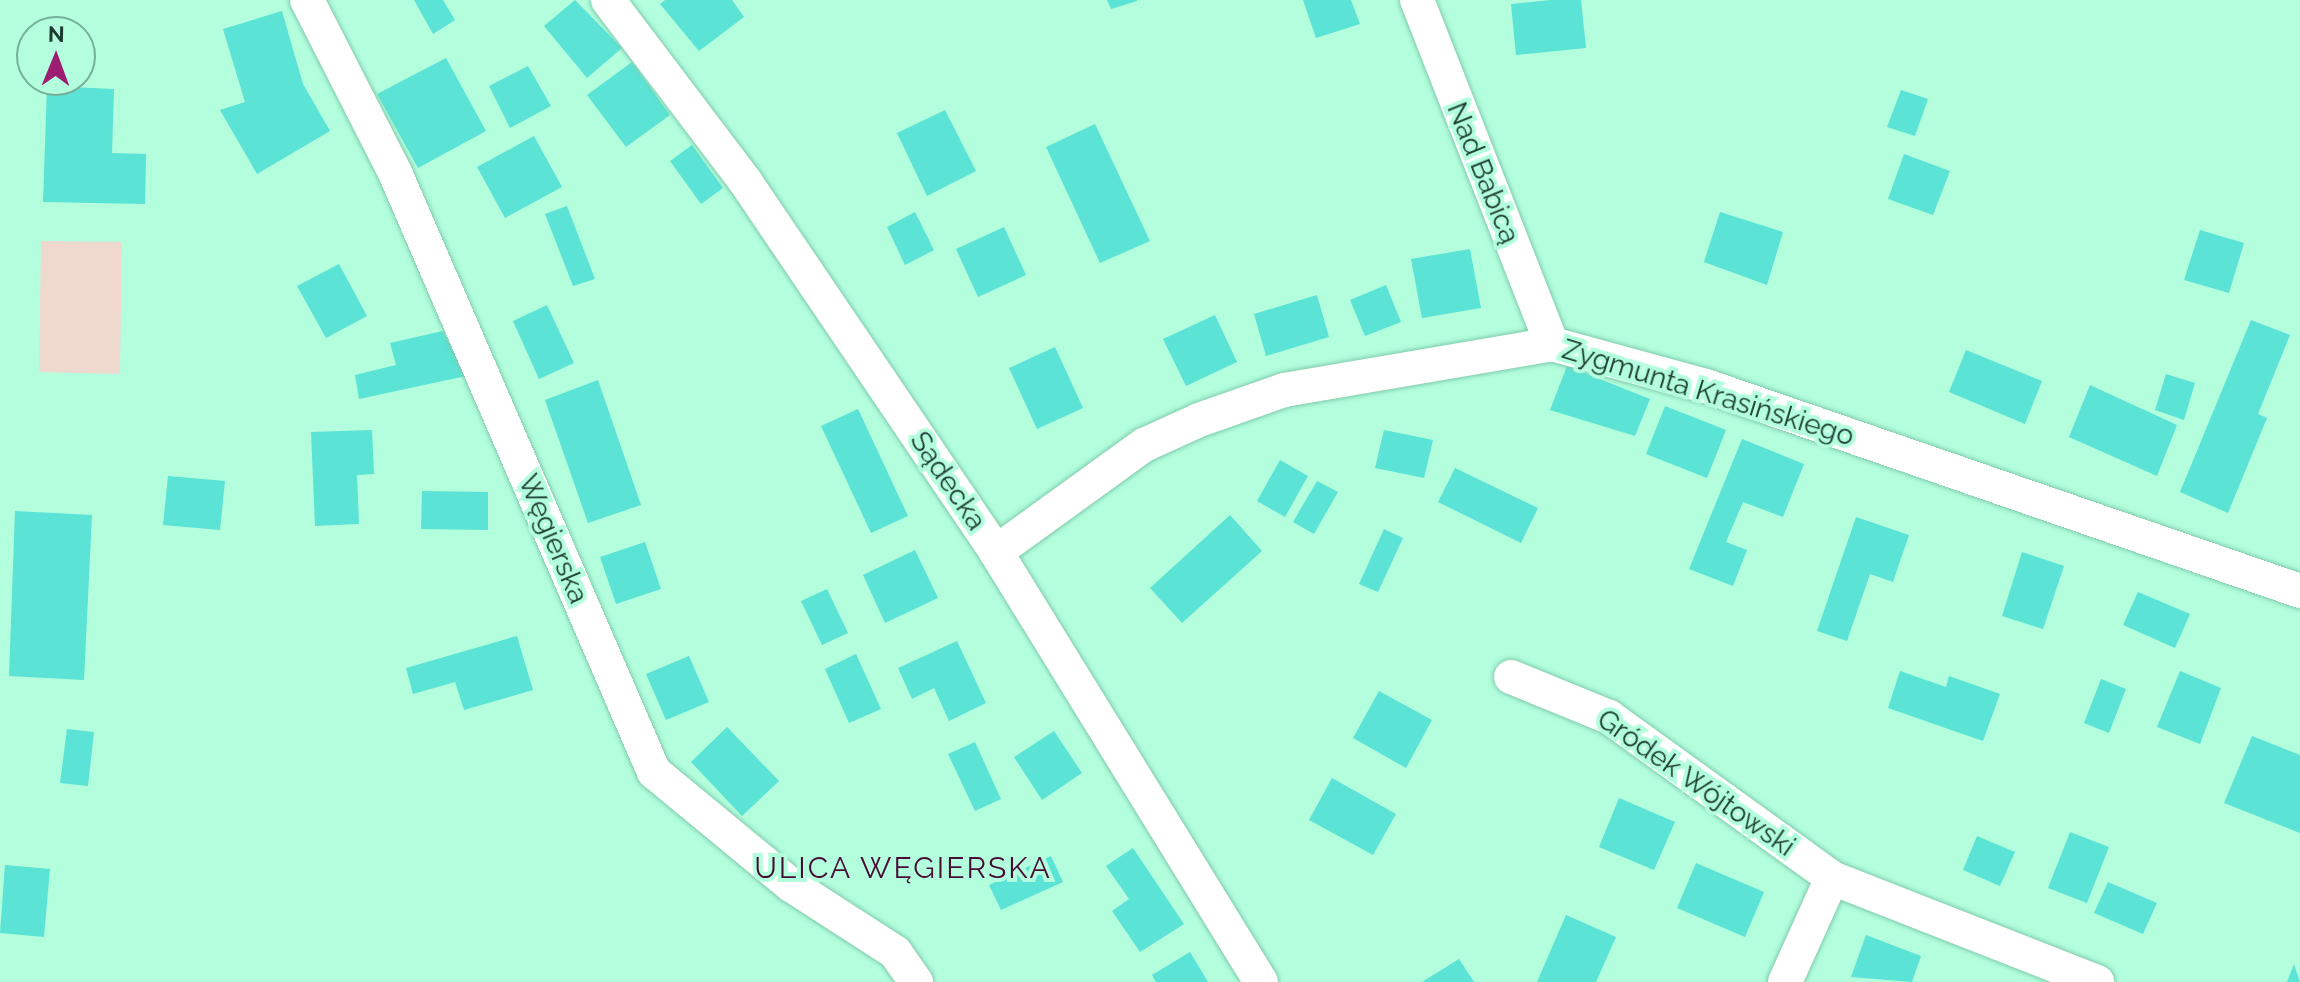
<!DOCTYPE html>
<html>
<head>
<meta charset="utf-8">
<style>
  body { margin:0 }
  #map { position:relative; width:2300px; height:982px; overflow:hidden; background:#b2fedd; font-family:Raleway,sans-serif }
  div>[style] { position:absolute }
  .green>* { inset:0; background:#efd8ce }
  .building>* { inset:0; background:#5be3d5 }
  .roads { filter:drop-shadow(0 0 2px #80cbab) drop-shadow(0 0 2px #80cbab) }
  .street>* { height:34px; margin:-17px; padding:0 17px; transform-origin:17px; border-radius:17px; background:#fff }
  span { translate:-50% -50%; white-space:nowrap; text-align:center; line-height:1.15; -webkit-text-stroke:8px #b2fedd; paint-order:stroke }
  .street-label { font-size:28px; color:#1d3c30 }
  .neighbourhood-label { font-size:30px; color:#480c34; letter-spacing:2px }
  .north { position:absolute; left:16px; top:16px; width:80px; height:80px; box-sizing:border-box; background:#b2fedd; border:2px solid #76b098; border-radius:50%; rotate:1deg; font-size:22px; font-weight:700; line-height:32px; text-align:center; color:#1d3c30 }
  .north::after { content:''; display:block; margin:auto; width:28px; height:36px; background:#9c1d72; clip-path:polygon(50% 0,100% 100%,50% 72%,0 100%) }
</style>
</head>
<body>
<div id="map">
  <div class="green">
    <div style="clip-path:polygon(41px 241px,122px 242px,120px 374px,39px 372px)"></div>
  </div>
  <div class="building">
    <div style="clip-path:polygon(414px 0,443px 0,455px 20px,433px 34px)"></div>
    <div style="clip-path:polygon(575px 0,622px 48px,587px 78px,544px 26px)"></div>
    <div style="clip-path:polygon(665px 0,732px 0,744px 17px,699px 51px,660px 4px)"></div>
    <div style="clip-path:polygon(1107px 0,1137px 0,1137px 1px,1111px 9px)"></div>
    <div style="clip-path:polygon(1303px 0,1351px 0,1360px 24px,1316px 38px)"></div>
    <div style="clip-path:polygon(1551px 0,1581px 0,1586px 48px,1516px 55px,1511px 4px)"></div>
    <div style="clip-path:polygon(282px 11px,303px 84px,330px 131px,257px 174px,220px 110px,245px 102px,223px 29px)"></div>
    <div style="clip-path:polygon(446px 58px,486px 131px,418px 168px,377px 94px)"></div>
    <div style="clip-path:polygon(632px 62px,670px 115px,626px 147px,587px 95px)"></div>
    <div style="clip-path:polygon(528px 66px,551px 106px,510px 128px,489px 86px)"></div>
    <div style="clip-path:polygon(47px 86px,114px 89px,112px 153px,146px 154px,145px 204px,43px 202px)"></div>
    <div style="clip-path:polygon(1901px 90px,1928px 99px,1915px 136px,1887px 127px)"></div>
    <div style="clip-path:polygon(945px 110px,976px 171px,927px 196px,897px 133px)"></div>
    <div style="clip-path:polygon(1095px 124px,1150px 241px,1100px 263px,1046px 147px)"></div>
    <div style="clip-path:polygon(534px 136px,562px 187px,505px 218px,477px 167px)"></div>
    <div style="clip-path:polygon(692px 145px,723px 188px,701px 204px,670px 161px)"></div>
    <div style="clip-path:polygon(1904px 154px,1950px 171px,1933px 215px,1888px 199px)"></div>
    <div style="clip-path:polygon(567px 206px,595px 279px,573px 286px,545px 214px)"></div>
    <div style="clip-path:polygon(915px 212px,934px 250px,905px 265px,887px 227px)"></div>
    <div style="clip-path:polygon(1720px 212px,1783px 232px,1767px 285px,1704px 262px)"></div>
    <div style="clip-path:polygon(1004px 227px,1026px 275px,978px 297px,956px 249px)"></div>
    <div style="clip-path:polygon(2200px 230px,2244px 243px,2229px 293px,2184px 280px)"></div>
    <div style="clip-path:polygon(1470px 249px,1481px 308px,1422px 318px,1411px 259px)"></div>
    <div style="clip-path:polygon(339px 264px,367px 316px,326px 338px,297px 286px)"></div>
    <div style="clip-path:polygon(1386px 285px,1401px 322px,1365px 336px,1350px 300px)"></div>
    <div style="clip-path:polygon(1317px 295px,1329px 337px,1266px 356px,1254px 314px)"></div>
    <div style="clip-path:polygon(547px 305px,574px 363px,539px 379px,513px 321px)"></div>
    <div style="clip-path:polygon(1215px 315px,1237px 362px,1186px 386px,1163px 339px)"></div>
    <div style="clip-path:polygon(2251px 320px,2290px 335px,2258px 414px,2267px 418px,2228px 513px,2180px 492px)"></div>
    <div style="clip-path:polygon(443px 331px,466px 376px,359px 399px,355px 375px,396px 365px,390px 343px)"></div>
    <div style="clip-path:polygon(1055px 347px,1083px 408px,1037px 429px,1009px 368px)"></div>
    <div style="clip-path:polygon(1966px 350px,2042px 381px,2025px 424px,1949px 392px)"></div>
    <div style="clip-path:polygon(1567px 366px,1650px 399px,1635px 436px,1550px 410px)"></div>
    <div style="clip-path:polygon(2166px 374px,2195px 383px,2184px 420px,2155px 410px)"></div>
    <div style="clip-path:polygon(598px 380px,641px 505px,588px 523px,545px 400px)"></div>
    <div style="clip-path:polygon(2090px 385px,2177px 425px,2157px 476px,2069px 437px)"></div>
    <div style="clip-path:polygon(1665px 406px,1726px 430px,1707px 478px,1646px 454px)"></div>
    <div style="clip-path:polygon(858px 409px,908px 516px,871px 533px,821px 426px)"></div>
    <div style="clip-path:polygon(372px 430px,374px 474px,357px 475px,359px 524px,315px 526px,311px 432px)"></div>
    <div style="clip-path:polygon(1384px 430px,1433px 440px,1424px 478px,1375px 468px)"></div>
    <div style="clip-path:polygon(1742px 439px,1804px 464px,1783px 517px,1743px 502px,1726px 542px,1747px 550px,1733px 586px,1689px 569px)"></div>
    <div style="clip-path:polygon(1280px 460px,1308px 476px,1285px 517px,1257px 501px)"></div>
    <div style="clip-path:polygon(1455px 468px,1538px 508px,1521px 543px,1438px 502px)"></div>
    <div style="clip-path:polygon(168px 476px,225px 481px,220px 530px,163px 525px)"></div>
    <div style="clip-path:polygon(1317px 481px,1338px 492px,1314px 534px,1293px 522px)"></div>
    <div style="clip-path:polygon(422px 491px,488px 492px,488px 530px,421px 529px)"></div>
    <div style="clip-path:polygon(15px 511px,92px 515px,84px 680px,9px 676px)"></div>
    <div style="clip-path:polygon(1230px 515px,1262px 551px,1182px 623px,1150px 588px)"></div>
    <div style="clip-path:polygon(1856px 517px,1909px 535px,1893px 582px,1870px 574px,1847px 641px,1817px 631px)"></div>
    <div style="clip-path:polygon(1384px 529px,1403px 538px,1378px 592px,1359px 584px)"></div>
    <div style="clip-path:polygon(645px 542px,661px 589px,616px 604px,600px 557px)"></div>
    <div style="clip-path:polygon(915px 550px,938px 598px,885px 623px,863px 575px)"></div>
    <div style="clip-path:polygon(2022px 552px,2064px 566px,2043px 629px,2002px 616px)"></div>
    <div style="clip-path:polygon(827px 589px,848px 633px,822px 645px,801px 601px)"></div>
    <div style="clip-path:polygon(2138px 592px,2190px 614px,2175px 648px,2123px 625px)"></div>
    <div style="clip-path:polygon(517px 636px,533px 690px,464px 710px,455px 682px,413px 694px,406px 668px)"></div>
    <div style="clip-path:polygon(957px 641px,986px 703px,949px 721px,934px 688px,912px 699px,898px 668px)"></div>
    <div style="clip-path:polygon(856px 654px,881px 709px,849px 723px,825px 669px)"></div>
    <div style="clip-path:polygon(689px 656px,709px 702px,666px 720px,646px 674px)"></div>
    <div style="clip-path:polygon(1900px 671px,1946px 687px,1949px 676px,2000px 694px,1983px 741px,1888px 708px)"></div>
    <div style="clip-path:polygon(2180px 671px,2221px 688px,2200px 744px,2157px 727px)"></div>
    <div style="clip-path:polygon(2101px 679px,2126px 689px,2109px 733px,2084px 723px)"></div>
    <div style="clip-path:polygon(1379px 691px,1432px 720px,1406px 768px,1353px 738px)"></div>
    <div style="clip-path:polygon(727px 727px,779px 781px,742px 816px,691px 762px)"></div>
    <div style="clip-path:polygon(67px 729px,94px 732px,88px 786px,60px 783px)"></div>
    <div style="clip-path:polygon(1054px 731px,1082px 773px,1042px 800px,1014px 757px)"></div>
    <div style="clip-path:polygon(2252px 736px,2300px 755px,2300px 833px,2224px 803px)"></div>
    <div style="clip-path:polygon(975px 742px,1001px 799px,975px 811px,948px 754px)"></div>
    <div style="clip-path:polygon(1332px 778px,1396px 814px,1373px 855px,1309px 820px)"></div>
    <div style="clip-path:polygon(1619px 798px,1675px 822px,1654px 870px,1599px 847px)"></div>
    <div style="clip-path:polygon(2070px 832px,2109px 847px,2087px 903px,2048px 888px)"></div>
    <div style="clip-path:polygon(1977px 836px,2015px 852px,2000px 886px,1963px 870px)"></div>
    <div style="clip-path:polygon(1133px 848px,1184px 924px,1140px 952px,1112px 911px,1129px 899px,1106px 866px)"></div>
    <div style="clip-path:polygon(1051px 856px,1063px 882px,1001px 910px,989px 885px)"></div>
    <div style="clip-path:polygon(1696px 863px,1764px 892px,1745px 937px,1677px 908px)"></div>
    <div style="clip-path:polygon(5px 865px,50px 869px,44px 937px,0 933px)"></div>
    <div style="clip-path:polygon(2108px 882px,2157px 903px,2143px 934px,2094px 913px)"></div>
    <div style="clip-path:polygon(1566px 915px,1616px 937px,1596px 982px,1537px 982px)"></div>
    <div style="clip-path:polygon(1866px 935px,1921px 956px,1912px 982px,1851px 977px)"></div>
    <div style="clip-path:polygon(1190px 952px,1208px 982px,1156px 982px,1152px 975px)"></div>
    <div style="clip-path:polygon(1459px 959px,1474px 982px,1422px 982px)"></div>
    <div style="clip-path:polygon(2294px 964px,2300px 982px,2287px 982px)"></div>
  </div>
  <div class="roads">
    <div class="street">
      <div style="left:307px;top:0;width:196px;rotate:63deg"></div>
      <div style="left:396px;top:175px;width:650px;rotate:66.63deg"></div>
      <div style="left:654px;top:772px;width:178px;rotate:39.5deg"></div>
      <div style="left:791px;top:885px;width:124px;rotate:32.8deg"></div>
      <div style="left:895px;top:952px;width:37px;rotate:55deg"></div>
      <div style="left:608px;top:0;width:227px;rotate:52.9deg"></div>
      <div style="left:745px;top:181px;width:448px;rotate:55.9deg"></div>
      <div style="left:996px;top:552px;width:505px;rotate:58.36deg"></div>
      <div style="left:1417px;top:0;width:370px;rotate:68.6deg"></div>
      <div style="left:996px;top:552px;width:183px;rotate:-35.9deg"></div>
      <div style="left:1144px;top:445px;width:60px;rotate:-24.4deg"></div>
      <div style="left:1199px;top:420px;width:90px;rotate:-19.4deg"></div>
      <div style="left:1284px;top:390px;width:272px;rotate:-9.7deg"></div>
      <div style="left:1552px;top:344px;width:163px;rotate:15.3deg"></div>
      <div style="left:1709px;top:387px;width:625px;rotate:19.04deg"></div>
      <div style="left:1511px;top:677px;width:106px;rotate:22.2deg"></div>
      <div style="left:1609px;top:717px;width:275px;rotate:35.8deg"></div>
      <div style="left:1832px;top:878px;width:285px;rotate:21.4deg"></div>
      <div style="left:1785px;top:982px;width:114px;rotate:-65.7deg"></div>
    </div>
  </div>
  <div class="street-label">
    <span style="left:1483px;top:173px;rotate:68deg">Nad Babicą</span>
    <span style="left:1708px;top:393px;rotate:17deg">Zygmunta Krasińskiego</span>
    <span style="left:948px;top:481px;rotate:56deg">Sądecka</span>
    <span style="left:553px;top:539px;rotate:67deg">Węgierska</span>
    <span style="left:1696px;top:783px;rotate:35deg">Gródek Wójtowski</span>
  </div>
  <div class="neighbourhood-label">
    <span style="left:903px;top:868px">ULICA WĘGIERSKA</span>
  </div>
  <div class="north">N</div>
</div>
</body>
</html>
